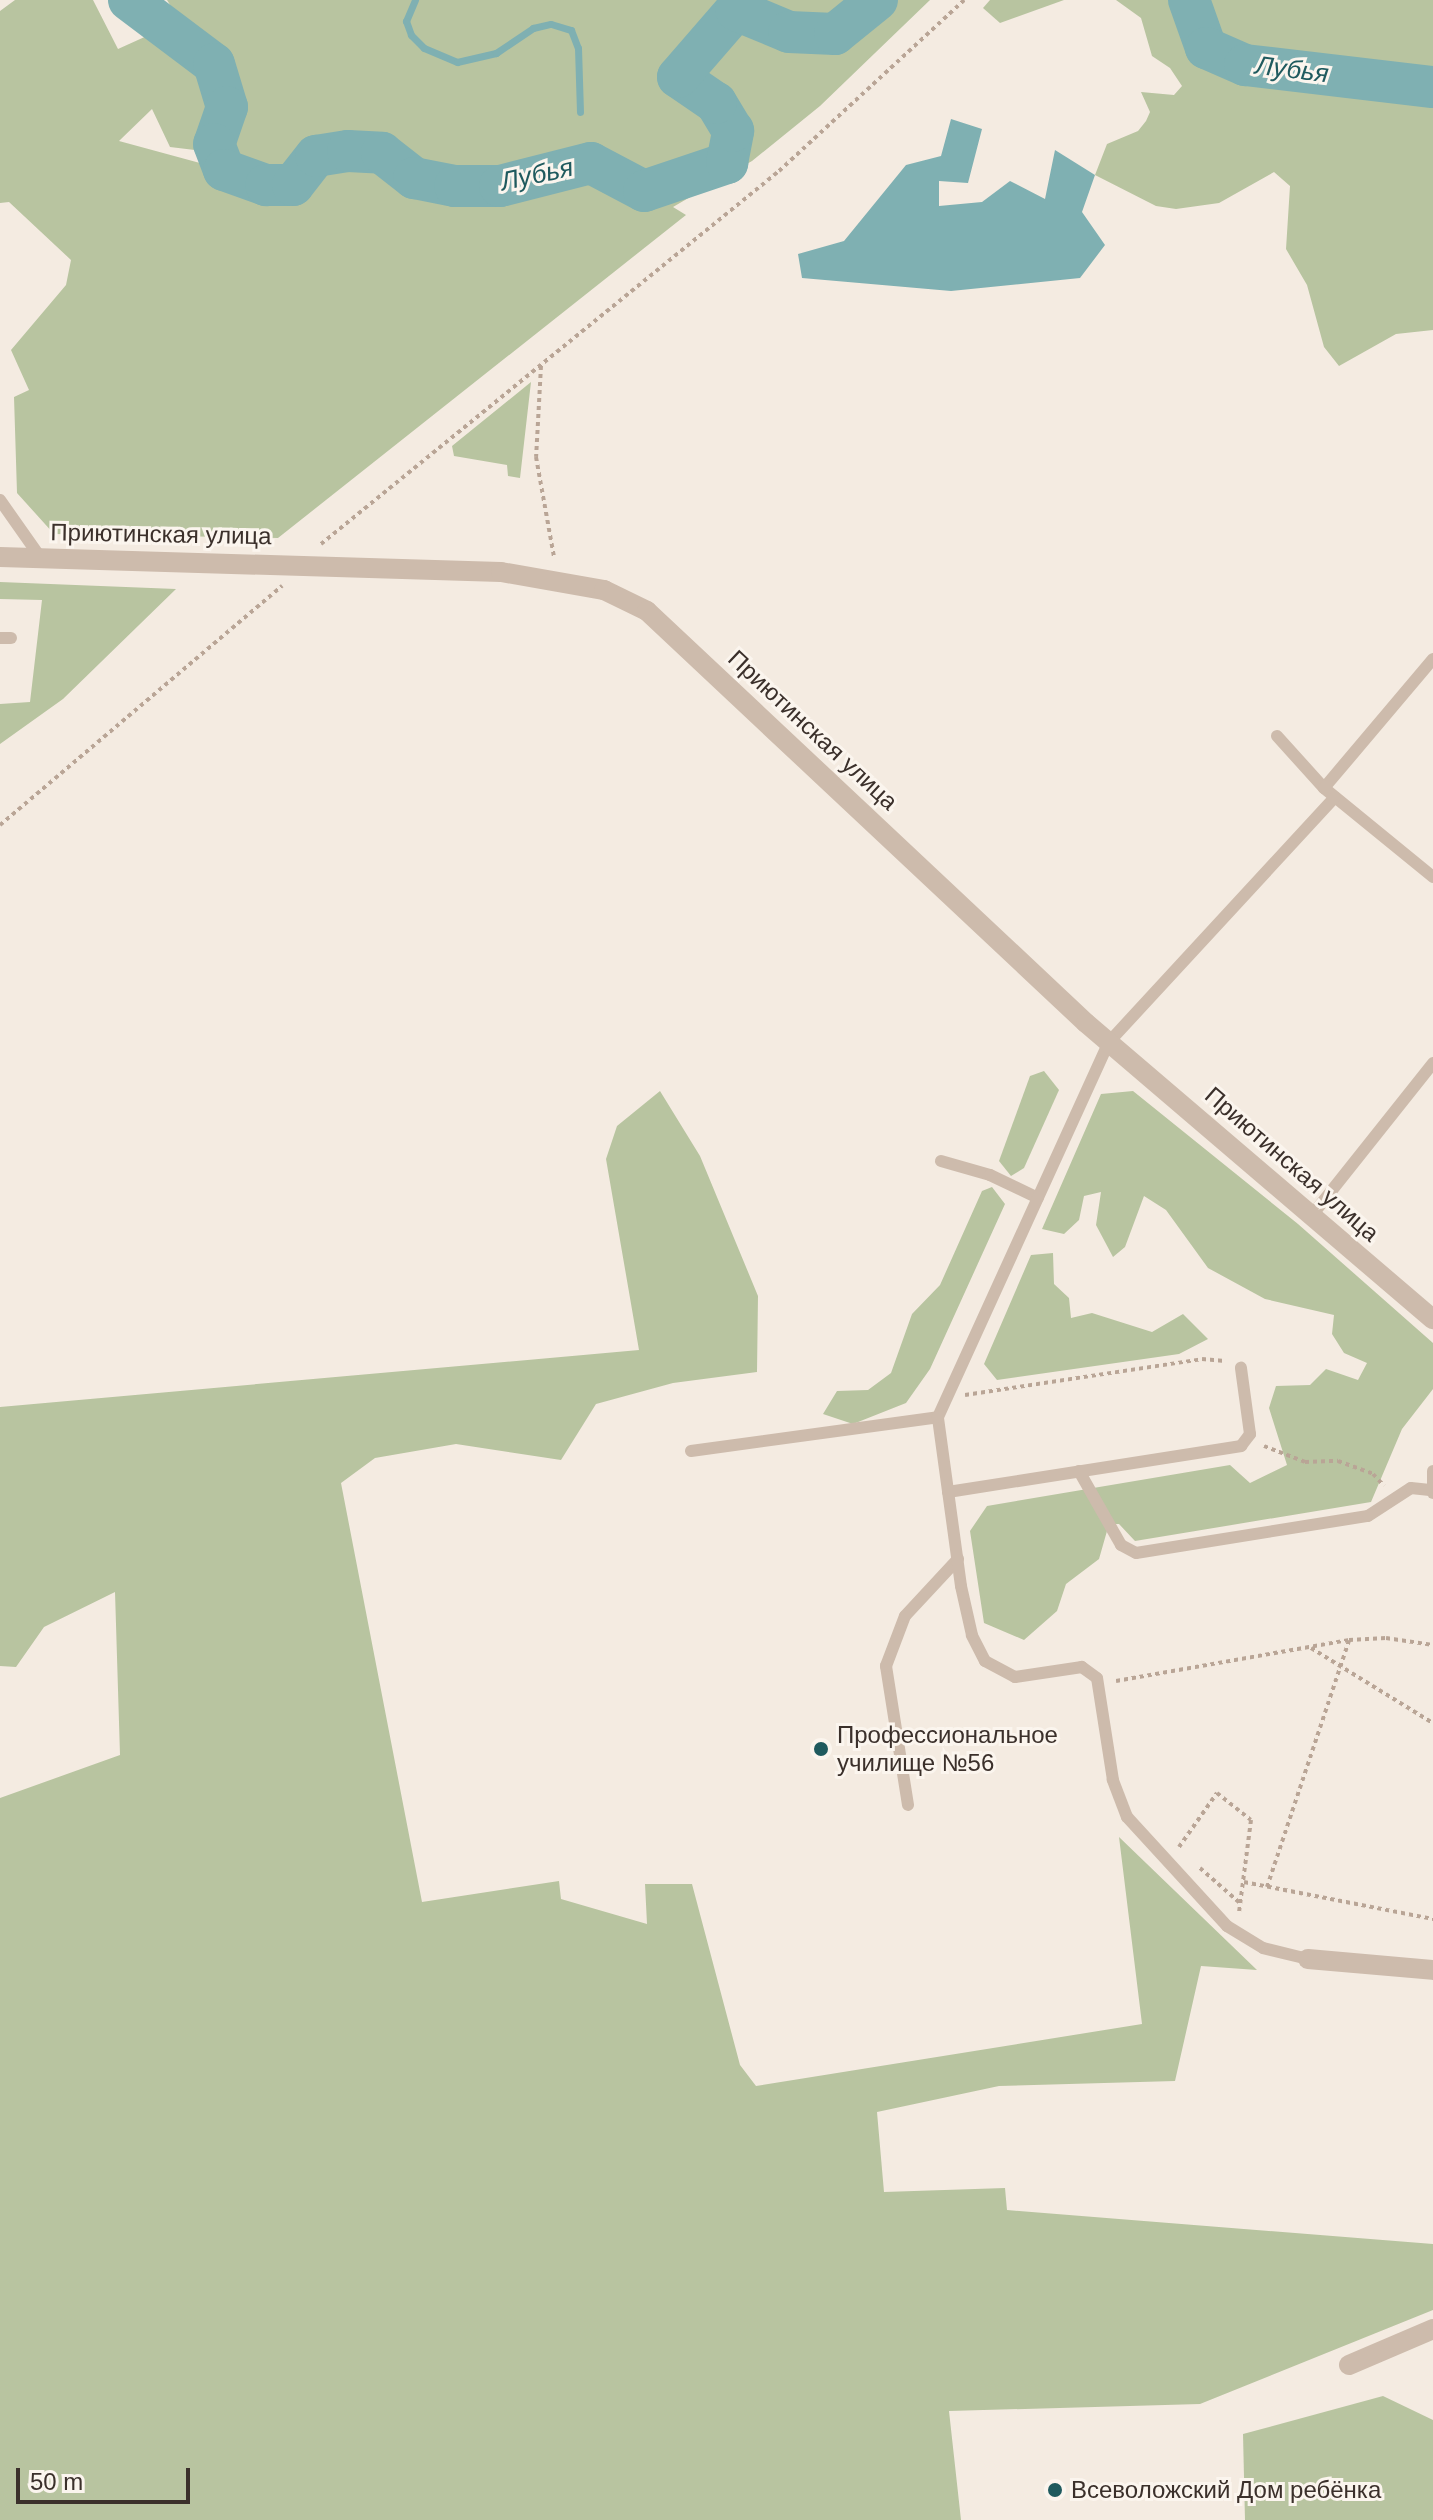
<!DOCTYPE html>
<html>
<head>
<meta charset="utf-8">
<style>
  body { margin:0 }
  #map { position:relative; width:1433px; height:2520px; overflow:hidden; background:#f4ebe1; font-family:Arial,sans-serif }
  div>[style] { position:absolute }
  .green>* { inset:0; background:#b8c4a0 }
  .water>* { inset:0; background:#7fb0b2 }
  .stream>* { height:7px; margin:-3.5px; padding:0 3.5px; transform-origin:3.5px; border-radius:3.5px; background:#7fb0b2 }
  .river>* { height:42px; margin:-21px; padding:0 21px; transform-origin:21px; border-radius:21px; background:#7fb0b2 }
  .path>* { height:4px; margin-top:-2px; transform-origin:0; background:repeating-linear-gradient(90deg,#b9a596 0 4px,transparent 0 8px) }
  .service>* { height:12px; margin:-6px; padding:0 6px; transform-origin:6px; border-radius:6px; background:#cdbbac }
  .minor>* { height:20px; margin:-10px; padding:0 10px; transform-origin:10px; border-radius:10px; background:#cdbbac }
  .tertiary>* { height:20px; margin:-10px; padding:0 10px; transform-origin:10px; border-radius:10px; background:#cdbbac }
  .dots>* { width:22px; height:22px; translate:-50% -50%; box-sizing:border-box; border:4px solid #fbf5ee; border-radius:50% }
  span { translate:-50% -50%; white-space:nowrap; text-align:center; line-height:1.15; -webkit-text-stroke:6px #fbf5ee; paint-order:stroke }
  .street-label { font-size:24px; color:#3b302b }
  .poi-label { font-size:24px; color:#3b302b }
  .left { translate:0 -50%; text-align:left }
  .water-label { font-size:26px; color:#1f5a5e; font-style:italic }
  .scale { position:absolute; left:16px; top:2468px; width:174px; height:36px; box-sizing:border-box; border:4px solid #3b302b; border-top:0; padding-left:10px; font-size:24px; line-height:28px; white-space:nowrap; color:#3b302b; -webkit-text-stroke:6px #fbf5ee; paint-order:stroke }
</style>
</head>
<body>
<div id="map">
  <div class="green">
    <div style="clip-path:polygon(evenodd,15px 0,93px 0,118px 49px,180px 21px,167px 0,930px 0,820px 106px,752px 161px,673px 207px,686px 215px,278px 538px,54px 534px,17px 493px,14px 397px,29px 390px,11px 350px,66px 285px,71px 260px,9px 202px,0 203px,0 11px,15px 0,152px 109px,170px 147px,203px 151px,222px 169px,119px 141px,152px 109px)"></div>
    <div style="clip-path:polygon(990px 0,1064px 0,1000px 23px,983px 8px)"></div>
    <div style="clip-path:polygon(1116px 0,1433px 0,1433px 330px,1396px 334px,1339px 366px,1324px 347px,1307px 285px,1286px 249px,1290px 186px,1274px 172px,1219px 203px,1176px 209px,1156px 206px,1095px 175px,1107px 144px,1138px 131px,1146px 121px,1150px 112px,1141px 92px,1174px 95px,1182px 86px,1170px 68px,1152px 56px,1141px 18px)"></div>
    <div style="clip-path:polygon(531px 382px,520px 478px,508px 476px,507px 465px,454px 456px,452px 446px)"></div>
    <div style="clip-path:polygon(0 582px,176px 589px,63px 699px,0 744px,0 704px,30px 702px,42px 600px,0 599px)"></div>
    <div style="clip-path:polygon(1044px 1071px,1059px 1090px,1024px 1168px,1011px 1176px,999px 1161px,1030px 1076px)"></div>
    <div style="clip-path:polygon(660px 1091px,700px 1156px,758px 1296px,757px 1372px,673px 1383px,596px 1404px,561px 1460px,456px 1444px,375px 1458px,341px 1483px,422px 1902px,559px 1881px,561px 1899px,647px 1924px,645px 1884px,692px 1884px,740px 2065px,756px 2086px,1142px 2024px,1119px 1837px,1257px 1970px,1201px 1966px,1175px 2081px,999px 2086px,877px 2112px,884px 2192px,1005px 2188px,1007px 2210px,1433px 2244px,1433px 2310px,1200px 2404px,949px 2411px,961px 2520px,0 2520px,0 1798px,120px 1755px,115px 1592px,44px 1627px,16px 1667px,0 1666px,0 1407px,639px 1350px,606px 1159px,617px 1126px)"></div>
    <div style="clip-path:polygon(1133px 1091px,1298px 1224px,1433px 1343px,1433px 1389px,1402px 1429px,1371px 1502px,1135px 1541px,1119px 1524px,1109px 1524px,1099px 1559px,1066px 1584px,1057px 1611px,1024px 1640px,984px 1623px,970px 1531px,987px 1506px,1230px 1465px,1250px 1483px,1287px 1465px,1269px 1408px,1276px 1386px,1310px 1385px,1326px 1369px,1358px 1380px,1367px 1363px,1344px 1353px,1332px 1334px,1334px 1315px,1265px 1299px,1208px 1268px,1166px 1210px,1144px 1196px,1125px 1247px,1113px 1257px,1096px 1225px,1101px 1192px,1084px 1196px,1079px 1220px,1064px 1234px,1042px 1229px,1101px 1094px)"></div>
    <div style="clip-path:polygon(992px 1187px,1005px 1204px,930px 1369px,906px 1403px,853px 1424px,823px 1414px,837px 1391px,868px 1390px,891px 1373px,912px 1314px,940px 1285px,982px 1191px)"></div>
    <div style="clip-path:polygon(1053px 1253px,1054px 1284px,1069px 1298px,1071px 1318px,1092px 1313px,1152px 1332px,1183px 1314px,1208px 1339px,1179px 1354px,997px 1380px,984px 1364px,1031px 1255px)"></div>
    <div style="clip-path:polygon(1383px 2396px,1433px 2420px,1433px 2520px,1245px 2520px,1243px 2434px)"></div>
  </div>
  <div class="water">
    <div style="clip-path:polygon(951px 119px,982px 129px,968px 183px,939px 181px,939px 206px,982px 202px,1010px 181px,1045px 199px,1055px 150px,1095px 175px,1082px 212px,1105px 245px,1080px 278px,951px 291px,802px 278px,798px 254px,844px 241px,906px 165px,941px 156px)"></div>
  </div>
  <div class="stream">
    <div style="left:415px;top:0;width:23px;rotate:113deg"></div>
    <div style="left:406px;top:21px;width:15px;rotate:70deg"></div>
    <div style="left:411px;top:35px;width:18px;rotate:45deg"></div>
    <div style="left:424px;top:48px;width:36px;rotate:23deg"></div>
    <div style="left:457px;top:62px;width:40px;rotate:-13deg"></div>
    <div style="left:496px;top:53px;width:45px;rotate:-34deg"></div>
    <div style="left:533px;top:28px;width:18px;rotate:-13deg"></div>
    <div style="left:551px;top:24px;width:21px;rotate:17deg"></div>
    <div style="left:571px;top:30px;width:19px;rotate:69deg"></div>
    <div style="left:578px;top:48px;width:64px;rotate:88.2deg"></div>
  </div>
  <div class="river">
    <div style="left:129px;top:0;width:106px;rotate:37deg"></div>
    <div style="left:214px;top:64px;width:45px;rotate:73.2deg"></div>
    <div style="left:227px;top:107px;width:39px;rotate:109deg"></div>
    <div style="left:214px;top:144px;width:28px;rotate:69deg"></div>
    <div style="left:224px;top:170px;width:45px;rotate:19.7deg"></div>
    <div style="left:266px;top:185px;width:27px"></div>
    <div style="left:293px;top:185px;width:37px;rotate:-52deg"></div>
    <div style="left:316px;top:156px;width:32px;rotate:-9deg"></div>
    <div style="left:348px;top:151px;width:34px;rotate:3deg"></div>
    <div style="left:382px;top:153px;width:41px;rotate:38deg"></div>
    <div style="left:414px;top:178px;width:42px;rotate:11deg"></div>
    <div style="left:455px;top:186px;width:45px"></div>
    <div style="left:500px;top:186px;width:94px;rotate:-14.2deg"></div>
    <div style="left:591px;top:163px;width:60px;rotate:27.8deg"></div>
    <div style="left:644px;top:191px;width:88px;rotate:-18.6deg"></div>
    <div style="left:727px;top:163px;width:33px;rotate:-79deg"></div>
    <div style="left:733px;top:131px;width:33px;rotate:-121deg"></div>
    <div style="left:716px;top:103px;width:46px;rotate:-145.6deg"></div>
    <div style="left:678px;top:77px;width:89px;rotate:-49.1deg"></div>
    <div style="left:736px;top:10px;width:57px;rotate:22.5deg"></div>
    <div style="left:789px;top:32px;width:46px;rotate:2.5deg"></div>
    <div style="left:835px;top:34px;width:54px;rotate:-39deg"></div>
    <div style="left:1189px;top:0;width:51px;rotate:70.5deg"></div>
    <div style="left:1206px;top:48px;width:43px;rotate:23.6deg"></div>
    <div style="left:1245px;top:65px;width:189px;rotate:6.7deg"></div>
  </div>
  <div class="path">
    <div style="left:541px;top:366px;width:91px;rotate:93.1deg"></div>
    <div style="left:536px;top:457px;width:102px;rotate:79.8deg"></div>
    <div style="left:321px;top:544px;width:591px;rotate:-39.16deg"></div>
    <div style="left:779px;top:171px;width:252px;rotate:-42.7deg"></div>
    <div style="left:0;top:825px;width:370px;rotate:-40.3deg"></div>
    <div style="left:965px;top:1395px;width:240px;rotate:-8.6deg"></div>
    <div style="left:1202px;top:1359px;width:23px;rotate:5deg"></div>
    <div style="left:1264px;top:1446px;width:44px;rotate:21.3deg"></div>
    <div style="left:1305px;top:1462px;width:33px;rotate:-2deg"></div>
    <div style="left:1338px;top:1461px;width:37px;rotate:20deg"></div>
    <div style="left:1373px;top:1474px;width:16px;rotate:47deg"></div>
    <div style="left:1311px;top:1648px;width:143px;rotate:31.6deg"></div>
    <div style="left:1116px;top:1681px;width:237px;rotate:-10deg"></div>
    <div style="left:1349px;top:1640px;width:37px;rotate:-3deg"></div>
    <div style="left:1386px;top:1638px;width:48px;rotate:8.5deg"></div>
    <div style="left:1179px;top:1847px;width:66px;rotate:-54.9deg"></div>
    <div style="left:1217px;top:1793px;width:43px;rotate:38.5deg"></div>
    <div style="left:1251px;top:1820px;width:94px;rotate:97.4deg"></div>
    <div style="left:1200px;top:1868px;width:53px;rotate:41.2deg"></div>
    <div style="left:1244px;top:1882px;width:193px;rotate:11.1deg"></div>
    <div style="left:1267px;top:1887px;width:260px;rotate:-71.6deg"></div>
  </div>
  <div class="service">
    <div style="left:0;top:500px;width:70px;rotate:54.9deg"></div>
    <div style="left:0;top:638px;width:11px"></div>
    <div style="left:1277px;top:736px;width:70px;rotate:47.9deg"></div>
    <div style="left:1324px;top:788px;width:141px;rotate:39.2deg"></div>
    <div style="left:1324px;top:788px;width:169px;rotate:-49.8deg"></div>
    <div style="left:941px;top:1161px;width:51px;rotate:15.9deg"></div>
    <div style="left:990px;top:1175px;width:53px;rotate:25.6deg"></div>
    <div style="left:1313px;top:1214px;width:193px;rotate:-51.5deg"></div>
    <div style="left:691px;top:1451px;width:249px;rotate:-7.8deg"></div>
    <div style="left:1079px;top:1471px;width:85px;rotate:60.4deg"></div>
    <div style="left:1121px;top:1545px;width:17px;rotate:28deg"></div>
    <div style="left:1136px;top:1553px;width:235px;rotate:-9.1deg"></div>
    <div style="left:1368px;top:1516px;width:51px;rotate:-33.1deg"></div>
    <div style="left:1411px;top:1488px;width:19px;rotate:6deg"></div>
    <div style="left:1433px;top:1471px;width:22px;rotate:90deg"></div>
    <div style="left:948px;top:1492px;width:297px;rotate:-8.9deg"></div>
    <div style="left:1241px;top:1446px;width:15px;rotate:-53deg"></div>
    <div style="left:1250px;top:1434px;width:67px;rotate:-97.8deg"></div>
    <div style="left:908px;top:1805px;width:141px;rotate:-99deg"></div>
    <div style="left:886px;top:1666px;width:53px;rotate:-69.2deg"></div>
    <div style="left:905px;top:1616px;width:78px;rotate:-47.1deg"></div>
    <div style="left:1308px;top:1959px;width:46px;rotate:-166.3deg"></div>
    <div style="left:1263px;top:1948px;width:42px;rotate:-148.6deg"></div>
    <div style="left:1227px;top:1926px;width:148px;rotate:-132.5deg"></div>
    <div style="left:1127px;top:1817px;width:40px;rotate:-111deg"></div>
    <div style="left:1113px;top:1780px;width:103px;rotate:-98.9deg"></div>
    <div style="left:1097px;top:1678px;width:19px;rotate:-144deg"></div>
    <div style="left:1082px;top:1667px;width:68px;rotate:171.5deg"></div>
    <div style="left:1015px;top:1677px;width:34px;rotate:-152deg"></div>
    <div style="left:985px;top:1661px;width:29px;rotate:-117deg"></div>
    <div style="left:972px;top:1635px;width:50px;rotate:-102.7deg"></div>
    <div style="left:961px;top:1586px;width:171px;rotate:-97.8deg"></div>
    <div style="left:938px;top:1417px;width:412px;rotate:-65.5deg"></div>
    <div style="left:1109px;top:1042px;width:333px;rotate:-47.3deg"></div>
  </div>
  <div class="minor">
    <div style="left:1308px;top:1959px;width:125px;rotate:5deg"></div>
    <div style="left:1349px;top:2365px;width:91px;rotate:-23.2deg"></div>
  </div>
  <div class="tertiary">
    <div style="left:0;top:557px;width:501px;rotate:1.71deg"></div>
    <div style="left:501px;top:572px;width:105px;rotate:9.9deg"></div>
    <div style="left:604px;top:590px;width:48px;rotate:26deg"></div>
    <div style="left:647px;top:611px;width:602px;rotate:43.18deg"></div>
    <div style="left:1086px;top:1023px;width:456px;rotate:40.5deg"></div>
  </div>
  <div class="dots">
    <div style="left:821px;top:1749px;background:#1f5a5e"></div>
    <div style="left:1055px;top:2490px;background:#1f5a5e"></div>
  </div>
  <div class="street-label">
    <span style="left:161px;top:534px;rotate:1deg">Приютинская улица</span>
    <span style="left:813px;top:730px;rotate:43deg">Приютинская улица</span>
    <span style="left:1292px;top:1164px;rotate:41deg">Приютинская улица</span>
  </div>
  <div class="poi-label">
    <span class="left" style="left:837px;top:1749px">Профессиональное<br>училище №56</span>
    <span class="left" style="left:1071px;top:2490px">Всеволожский Дом ребёнка</span>
  </div>
  <div class="water-label">
    <span style="left:1292px;top:70px;rotate:7deg">Лубья</span>
    <span style="left:537px;top:175px;rotate:-12deg">Лубья</span>
  </div>
  <div class="scale">50 m</div>
</div>
</body>
</html>
